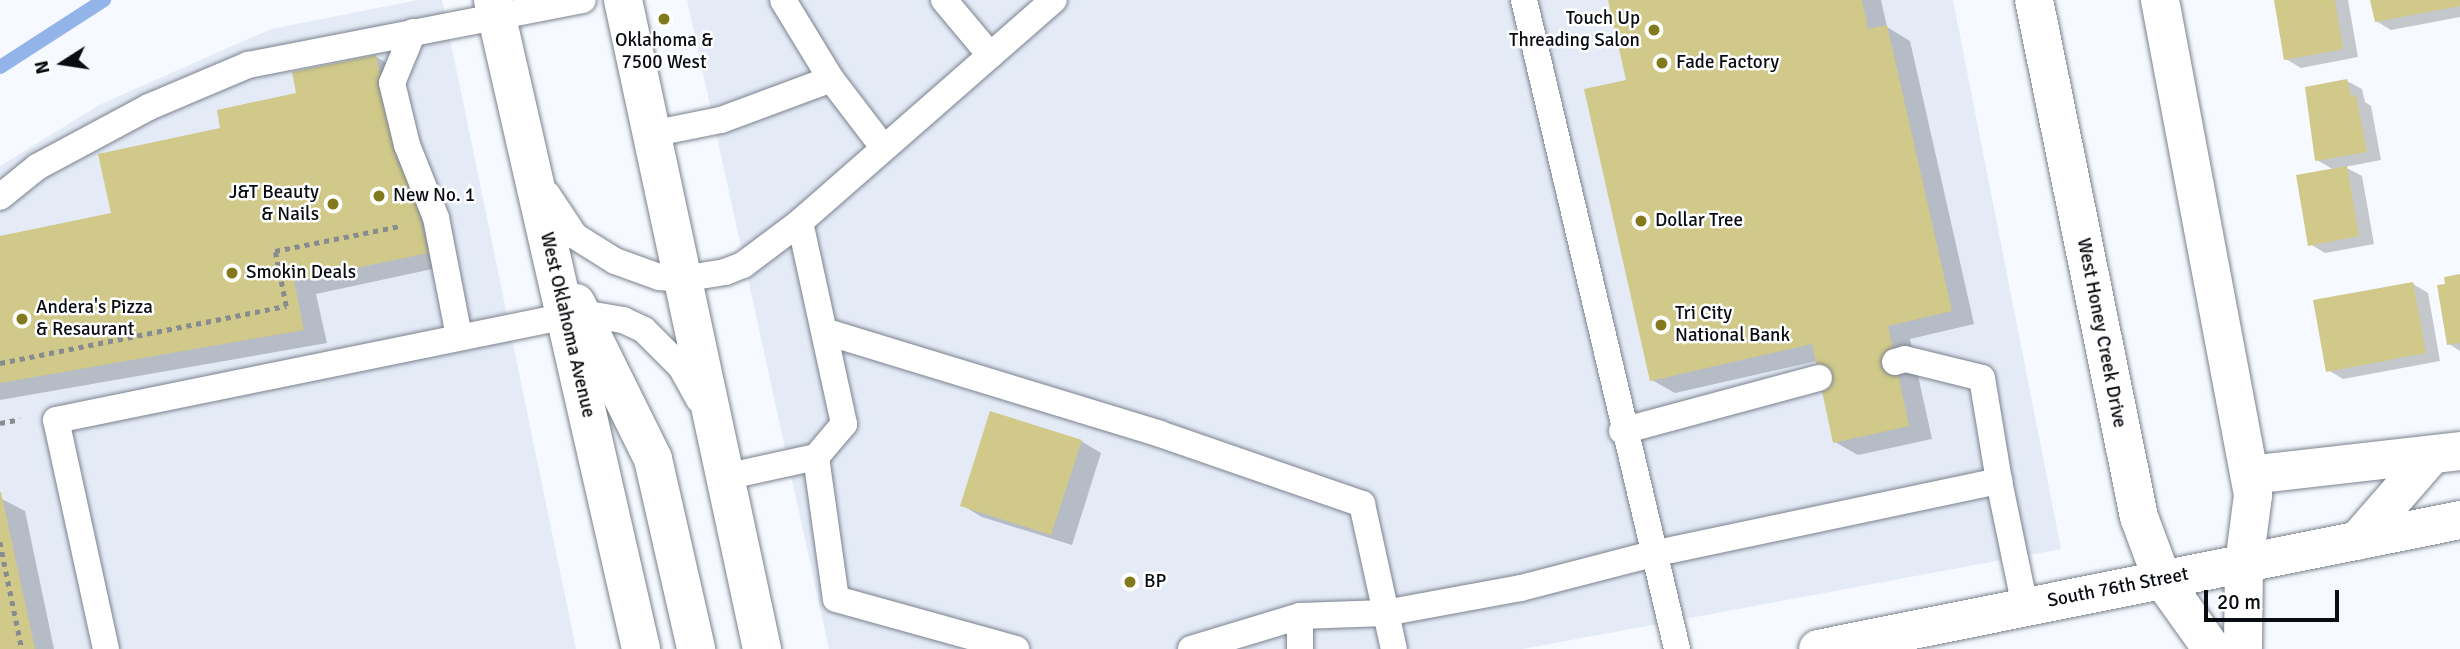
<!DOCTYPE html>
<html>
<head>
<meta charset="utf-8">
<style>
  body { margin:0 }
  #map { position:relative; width:2460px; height:649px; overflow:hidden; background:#f6f9ff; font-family:Signika,sans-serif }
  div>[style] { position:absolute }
  .built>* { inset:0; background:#e4ebf7 }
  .shadow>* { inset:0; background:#0003 }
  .stream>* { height:14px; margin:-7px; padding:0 7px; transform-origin:7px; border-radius:7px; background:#93b4e8 }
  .building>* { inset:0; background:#d0c989 }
  .path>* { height:4.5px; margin-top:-2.25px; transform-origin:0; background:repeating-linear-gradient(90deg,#888b90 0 5px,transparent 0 10px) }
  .roads { filter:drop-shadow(0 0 2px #7b828e) drop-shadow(0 0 2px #7b828e) }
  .lane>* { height:26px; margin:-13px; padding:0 13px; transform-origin:13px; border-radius:13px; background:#fff }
  .street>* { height:38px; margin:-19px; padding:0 19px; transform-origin:19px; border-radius:19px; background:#fff }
  .secondary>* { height:38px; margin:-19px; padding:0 19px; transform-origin:19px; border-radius:19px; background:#fff }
  .dots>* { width:19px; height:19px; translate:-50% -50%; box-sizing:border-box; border:4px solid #fff; border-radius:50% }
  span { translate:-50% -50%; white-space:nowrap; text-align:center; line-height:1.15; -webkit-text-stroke:5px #fff; paint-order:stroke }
  .poi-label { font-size:19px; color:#090c10 }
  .right { translate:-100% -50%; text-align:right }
  .left { translate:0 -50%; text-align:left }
  .street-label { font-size:19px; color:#090c10 }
  .north { position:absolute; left:28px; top:28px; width:70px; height:70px; -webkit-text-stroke:5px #fff; paint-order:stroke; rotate:258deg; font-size:19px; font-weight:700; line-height:28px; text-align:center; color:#090c10 }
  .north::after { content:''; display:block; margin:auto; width:24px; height:32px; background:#090c10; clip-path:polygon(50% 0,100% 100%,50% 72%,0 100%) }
  .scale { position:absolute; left:2204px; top:590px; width:135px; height:32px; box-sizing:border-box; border:4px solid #090c10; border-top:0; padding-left:9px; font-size:21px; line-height:24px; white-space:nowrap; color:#090c10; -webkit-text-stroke:5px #fff; paint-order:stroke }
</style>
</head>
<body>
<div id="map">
  <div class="built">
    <div style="clip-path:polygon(418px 0,442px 0,576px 649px,0 649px,0 166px,101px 104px,271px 29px)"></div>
    <div style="clip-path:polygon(687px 0,1953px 0,2061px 549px,1522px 649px,829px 649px)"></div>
  </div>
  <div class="shadow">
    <div style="clip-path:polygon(1610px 0,1881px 0,1887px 27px,1910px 41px,1974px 324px,1910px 339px,1932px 439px,1858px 455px,1835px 442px,1817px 361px,1675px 393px,1652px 380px,1628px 81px)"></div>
    <div style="clip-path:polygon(2275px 0,2348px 0,2358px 57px,2301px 68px,2286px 59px)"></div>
    <div style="clip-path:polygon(2372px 0,2460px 0,2460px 17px,2391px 30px,2376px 21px)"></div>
    <div style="clip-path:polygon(376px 57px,399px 70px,451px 265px,316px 294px,327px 343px,0 400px,0 238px,113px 214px,222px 129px)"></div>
    <div style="clip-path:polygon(2347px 81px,2362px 89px,2365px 102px,2371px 106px,2381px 160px,2345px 167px,2362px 176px,2374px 244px,2325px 253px,2310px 244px,2334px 170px,2317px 160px)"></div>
    <div style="clip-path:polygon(2460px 276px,2460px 351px,2449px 344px,2447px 285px)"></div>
    <div style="clip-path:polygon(2413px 284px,2428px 293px,2440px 361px,2343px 379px,2328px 370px)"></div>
    <div style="clip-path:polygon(1081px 441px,1101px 453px,1072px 545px,982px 517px,962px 505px)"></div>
    <div style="clip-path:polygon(0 498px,25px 511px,54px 649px,0 649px)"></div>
  </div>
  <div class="stream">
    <div style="left:0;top:67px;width:124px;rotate:-32.8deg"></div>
  </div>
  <div class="building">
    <div style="clip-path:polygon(1608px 0,1862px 0,1868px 29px,1887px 25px,1952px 311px,1888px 326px,1909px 426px,1833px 443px,1812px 344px,1650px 381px,1584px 89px,1626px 80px)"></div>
    <div style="clip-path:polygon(2274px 0,2335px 0,2343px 49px,2284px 60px)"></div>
    <div style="clip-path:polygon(2370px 0,2460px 0,2460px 6px,2375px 22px)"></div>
    <div style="clip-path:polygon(376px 55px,399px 167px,409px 165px,428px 253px,294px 281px,304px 330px,0 383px,0 236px,111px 213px,98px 154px,220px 128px,217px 110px,296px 93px,292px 72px)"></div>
    <div style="clip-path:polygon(2347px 79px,2351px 96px,2356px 95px,2367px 152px,2315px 161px,2305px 87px)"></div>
    <div style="clip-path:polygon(2347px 166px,2359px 236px,2308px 246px,2296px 175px)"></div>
    <div style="clip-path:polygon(2460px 274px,2460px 343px,2447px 345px,2437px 285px,2445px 284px,2444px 277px)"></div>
    <div style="clip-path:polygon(2413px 282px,2426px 353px,2326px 372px,2313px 300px)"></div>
    <div style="clip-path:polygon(990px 411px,1082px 440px,1051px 535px,960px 506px)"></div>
    <div style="clip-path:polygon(0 492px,1px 492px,35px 649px,0 649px)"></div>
  </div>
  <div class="path">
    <div style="left:0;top:363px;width:292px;rotate:-11.3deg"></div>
    <div style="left:286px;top:306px;width:56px;rotate:-101.3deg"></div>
    <div style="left:275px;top:251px;width:127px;rotate:-11.3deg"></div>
    <div style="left:0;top:423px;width:20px;rotate:-11deg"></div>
    <div style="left:0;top:542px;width:109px;rotate:78.4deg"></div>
  </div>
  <div class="roads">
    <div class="lane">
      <div style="left:944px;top:0;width:72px;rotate:50.1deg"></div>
      <div style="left:1524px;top:0;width:667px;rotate:76.73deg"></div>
      <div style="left:413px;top:32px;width:55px;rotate:112.4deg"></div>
      <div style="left:392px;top:83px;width:64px;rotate:76.4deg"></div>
      <div style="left:407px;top:145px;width:79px;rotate:68.3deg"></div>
      <div style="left:436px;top:218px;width:120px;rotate:79deg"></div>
      <div style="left:831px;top:79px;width:86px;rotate:52.6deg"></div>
      <div style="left:651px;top:134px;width:71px;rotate:-11.3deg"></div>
      <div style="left:721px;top:120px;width:117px;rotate:-20.4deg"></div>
      <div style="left:831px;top:79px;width:92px;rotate:-121.3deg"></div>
      <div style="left:547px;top:194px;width:50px;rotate:56.3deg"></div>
      <div style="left:575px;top:236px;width:47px;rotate:32deg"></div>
      <div style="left:615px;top:261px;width:47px;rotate:20deg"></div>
      <div style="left:659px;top:277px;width:23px;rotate:5deg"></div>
      <div style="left:682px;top:279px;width:44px;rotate:-9.2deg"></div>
      <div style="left:725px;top:272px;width:19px;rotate:-21deg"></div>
      <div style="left:743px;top:265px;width:71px;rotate:-37deg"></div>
      <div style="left:800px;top:222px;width:337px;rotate:-41.2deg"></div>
      <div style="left:0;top:197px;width:48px;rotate:-39deg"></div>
      <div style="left:37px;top:167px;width:127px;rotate:-28.2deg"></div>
      <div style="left:149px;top:107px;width:108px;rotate:-23deg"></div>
      <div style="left:248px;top:65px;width:341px;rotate:-11deg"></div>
      <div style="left:800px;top:222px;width:207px;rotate:77.7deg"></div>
      <div style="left:844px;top:424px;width:43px;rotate:130.3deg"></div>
      <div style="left:816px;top:457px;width:143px;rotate:82deg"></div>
      <div style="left:836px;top:599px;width:187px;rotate:15.5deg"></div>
      <div style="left:827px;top:332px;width:348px;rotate:17deg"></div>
      <div style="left:1160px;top:434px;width:214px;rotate:19.1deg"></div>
      <div style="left:1362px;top:504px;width:148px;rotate:77.6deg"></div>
      <div style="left:1895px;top:362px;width:10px;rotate:-17deg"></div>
      <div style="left:1905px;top:359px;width:79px;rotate:13.9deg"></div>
      <div style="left:1982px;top:378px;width:104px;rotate:80.6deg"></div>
      <div style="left:1622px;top:431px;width:204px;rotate:-15.1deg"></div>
      <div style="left:725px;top:477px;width:93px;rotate:-12.4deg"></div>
      <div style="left:106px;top:649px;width:234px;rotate:-102.3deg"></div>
      <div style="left:56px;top:420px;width:537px;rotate:-11.5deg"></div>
      <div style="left:582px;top:313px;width:42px;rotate:9.7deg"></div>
      <div style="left:623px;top:320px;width:23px;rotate:25deg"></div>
      <div style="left:644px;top:330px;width:52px;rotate:45deg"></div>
      <div style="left:681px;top:367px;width:37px;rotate:61deg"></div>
      <div style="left:1191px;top:649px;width:114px;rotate:-16.8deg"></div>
      <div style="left:1300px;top:616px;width:85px;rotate:-2deg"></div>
      <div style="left:1385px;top:613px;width:138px;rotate:-10.4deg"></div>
      <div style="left:1521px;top:588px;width:135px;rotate:-14.5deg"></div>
      <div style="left:1652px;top:554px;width:355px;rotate:-11.9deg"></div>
      <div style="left:1999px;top:481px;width:129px;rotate:78.3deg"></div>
      <div style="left:1300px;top:649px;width:33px;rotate:-90deg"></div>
    </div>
    <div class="street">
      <div style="left:2034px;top:0;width:528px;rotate:78.52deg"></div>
      <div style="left:2139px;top:517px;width:66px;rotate:69.6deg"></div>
      <div style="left:2162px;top:579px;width:86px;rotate:54.5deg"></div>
      <div style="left:2160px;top:0;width:504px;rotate:79.36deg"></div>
      <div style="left:2253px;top:495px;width:70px;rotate:97.4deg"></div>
      <div style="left:2244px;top:564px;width:85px;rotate:90.7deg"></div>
      <div style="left:2250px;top:475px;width:211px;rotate:-6.5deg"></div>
      <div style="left:2357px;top:541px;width:113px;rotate:-49deg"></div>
    </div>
    <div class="secondary">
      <div style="left:493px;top:0;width:666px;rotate:77.15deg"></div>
      <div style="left:623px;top:0;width:664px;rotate:77.91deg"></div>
      <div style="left:576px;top:303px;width:174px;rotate:63.7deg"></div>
      <div style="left:653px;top:459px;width:195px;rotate:77.2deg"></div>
      <div style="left:1818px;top:649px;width:655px;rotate:-11.36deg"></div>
    </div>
  </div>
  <div class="dots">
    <div style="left:664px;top:19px;background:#83791d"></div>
    <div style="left:1654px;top:30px;background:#83791d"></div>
    <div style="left:1662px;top:63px;background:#83791d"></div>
    <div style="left:379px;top:196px;background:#83791d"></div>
    <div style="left:333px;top:204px;background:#83791d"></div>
    <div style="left:1641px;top:221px;background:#83791d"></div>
    <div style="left:232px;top:273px;background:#83791d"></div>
    <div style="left:22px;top:319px;background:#83791d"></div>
    <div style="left:1661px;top:325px;background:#83791d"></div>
    <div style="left:1130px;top:582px;background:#83791d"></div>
  </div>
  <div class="poi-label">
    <span class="right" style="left:1640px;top:30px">Touch Up<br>Threading Salon</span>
    <span style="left:664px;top:52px">Oklahoma &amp;<br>7500 West</span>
    <span class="left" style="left:1676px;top:63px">Fade Factory</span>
    <span class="right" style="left:319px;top:204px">J&amp;T Beauty<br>&amp; Nails</span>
    <span class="left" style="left:393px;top:196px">New No. 1</span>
    <span class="left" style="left:1655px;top:221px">Dollar Tree</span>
    <span class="left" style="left:246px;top:273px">Smokin Deals</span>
    <span class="left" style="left:36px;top:319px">Andera's Pizza<br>&amp; Resaurant</span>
    <span class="left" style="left:1675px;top:325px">Tri City<br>National Bank</span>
    <span class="left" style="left:1144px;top:582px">BP</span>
  </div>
  <div class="street-label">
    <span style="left:567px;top:325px;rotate:77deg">West Oklahoma Avenue</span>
    <span style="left:2101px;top:333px;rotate:79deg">West Honey Creek Drive</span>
    <span style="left:2118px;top:588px;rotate:-11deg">South 76th Street</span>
  </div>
  <div class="north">N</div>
  <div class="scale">20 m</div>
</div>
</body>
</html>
